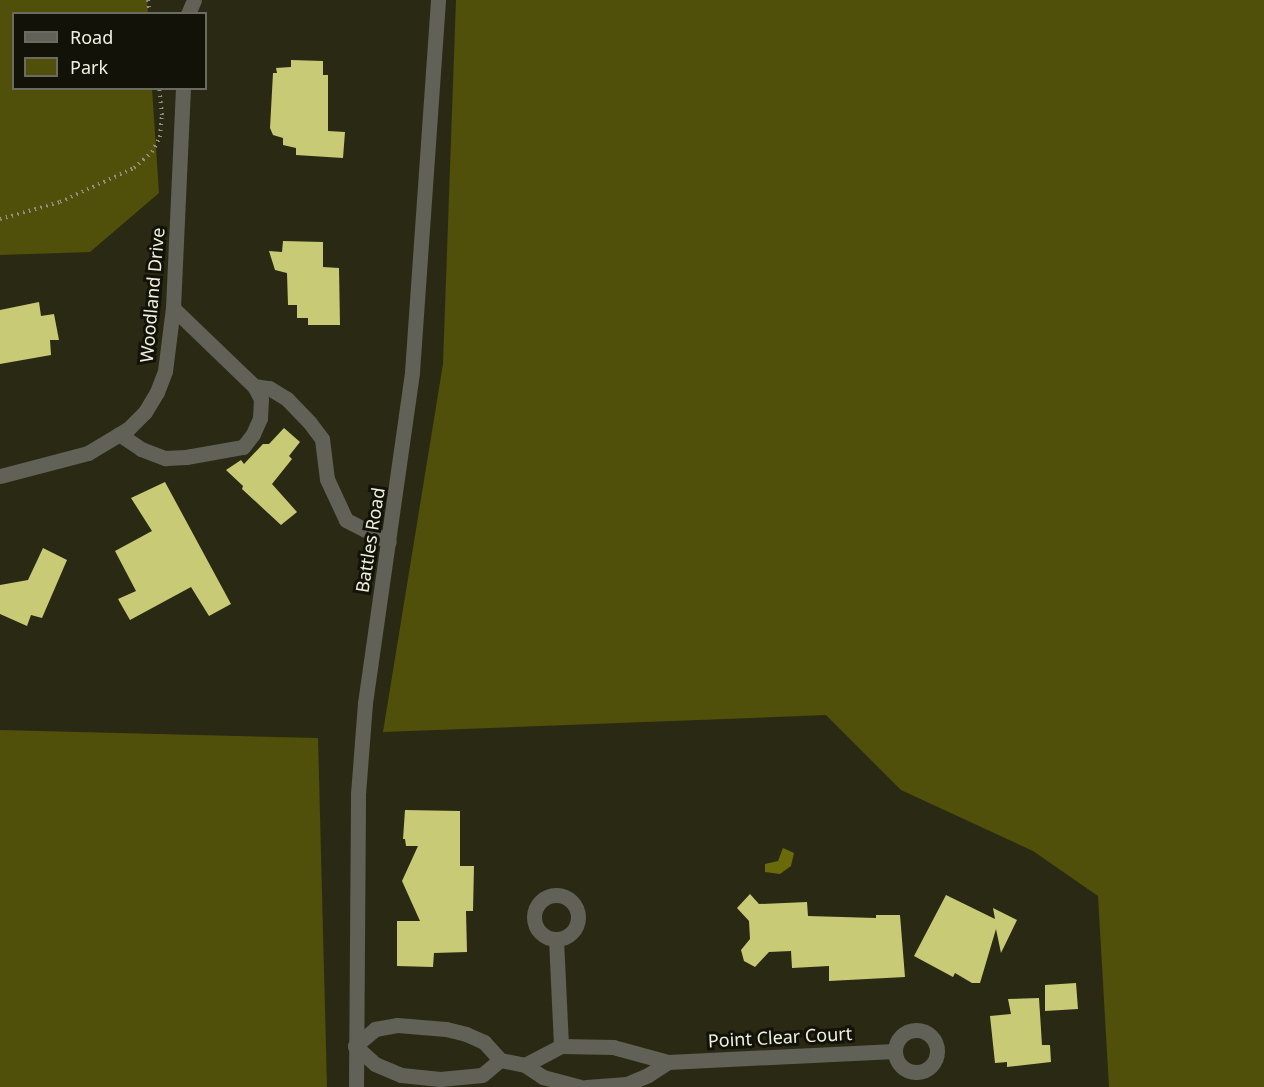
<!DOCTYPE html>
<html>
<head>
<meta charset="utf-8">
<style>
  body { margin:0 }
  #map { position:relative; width:1264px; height:1087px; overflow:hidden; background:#2a2a14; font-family:"Noto Sans",sans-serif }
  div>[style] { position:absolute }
  .green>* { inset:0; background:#50500b }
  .water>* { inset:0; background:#6b6a0b }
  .building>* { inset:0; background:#c9ca76 }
  .path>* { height:4px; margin-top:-2px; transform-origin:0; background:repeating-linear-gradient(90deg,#91917f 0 1.5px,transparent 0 6px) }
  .street>* { height:15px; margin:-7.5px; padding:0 7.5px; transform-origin:7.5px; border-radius:7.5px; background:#616157 }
  .street>.ring { margin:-7.5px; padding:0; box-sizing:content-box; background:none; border:15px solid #616157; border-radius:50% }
  span { translate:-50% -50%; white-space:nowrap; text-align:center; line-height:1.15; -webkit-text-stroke:6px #121208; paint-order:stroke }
  .street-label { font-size:18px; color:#f0f0e2 }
  .legend { position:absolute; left:12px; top:12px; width:195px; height:78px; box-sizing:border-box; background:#121208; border:2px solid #6b6b5f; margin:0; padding:8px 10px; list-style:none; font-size:18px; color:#f0f0e2 }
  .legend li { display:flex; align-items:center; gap:12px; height:30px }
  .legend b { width:30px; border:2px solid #6b6b5f }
</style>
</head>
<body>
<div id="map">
  <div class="green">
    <div style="clip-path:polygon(0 0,147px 0,148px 13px,14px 14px,14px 88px,152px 89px,159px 193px,90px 252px,0 255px)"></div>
    <div style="clip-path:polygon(456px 0,1264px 0,1264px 1087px,1109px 1087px,1098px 896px,1033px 851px,901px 790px,826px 715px,383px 732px,443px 364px)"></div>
    <div style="clip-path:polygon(0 730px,318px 738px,327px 1087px,0 1087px)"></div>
  </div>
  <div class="water">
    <div style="clip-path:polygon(783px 848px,794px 853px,791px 866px,780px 874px,765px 872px,765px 864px,778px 861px)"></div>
  </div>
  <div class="building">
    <div style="clip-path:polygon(291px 60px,323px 61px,323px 75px,328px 75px,328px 131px,345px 132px,343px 158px,296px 155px,296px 148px,283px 145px,283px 138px,273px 135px,270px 128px,273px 73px,277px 73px,276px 68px,291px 67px)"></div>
    <div style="clip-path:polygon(283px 241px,323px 242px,323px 267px,339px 268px,340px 325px,308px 325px,308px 318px,297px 318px,297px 305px,288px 305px,287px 273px,275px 270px,269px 251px,282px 252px)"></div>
    <div style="clip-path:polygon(39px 302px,41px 316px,54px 314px,59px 340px,50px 340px,51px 355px,0 364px,0 310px)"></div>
    <div style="clip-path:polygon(284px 428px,300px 442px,289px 456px,292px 459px,272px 484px,297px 512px,281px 525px,242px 489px,243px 486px,226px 470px,241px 460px,244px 464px,263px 444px,269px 444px)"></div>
    <div style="clip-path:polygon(165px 482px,231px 604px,209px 616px,191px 587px,130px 620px,118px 599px,136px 591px,115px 551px,152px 531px,131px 498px)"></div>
    <div style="clip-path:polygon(43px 548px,67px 560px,42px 618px,31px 615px,27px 626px,0 614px,0 585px,28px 580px)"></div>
    <div style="clip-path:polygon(405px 810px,460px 811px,460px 866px,474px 866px,473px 911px,466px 911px,467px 952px,434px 953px,433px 967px,397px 966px,397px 921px,420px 921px,402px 881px,418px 846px,406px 846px,405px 839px,403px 839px)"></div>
    <div style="clip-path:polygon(750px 894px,759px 904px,807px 902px,808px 916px,876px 918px,876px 915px,900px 915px,905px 977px,829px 981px,829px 966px,792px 968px,791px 951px,769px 952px,755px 967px,744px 961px,741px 950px,750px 939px,749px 921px,737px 908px)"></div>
    <div style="clip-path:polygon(946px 895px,995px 919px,993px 908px,1017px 920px,1001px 953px,996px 929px,980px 983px,972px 983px,955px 973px,953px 977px,914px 956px)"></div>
    <div style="clip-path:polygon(1076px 983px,1078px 1009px,1045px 1011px,1045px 985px)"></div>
    <div style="clip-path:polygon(1039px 998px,1042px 1045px,1050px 1045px,1051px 1062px,1007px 1067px,1007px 1062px,995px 1063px,990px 1016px,1011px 1014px,1008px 999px)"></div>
  </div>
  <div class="path">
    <div style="left:148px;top:0;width:14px;rotate:82deg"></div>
    <div style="left:0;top:219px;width:62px;rotate:-15.8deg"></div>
    <div style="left:60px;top:202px;width:81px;rotate:-24.7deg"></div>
    <div style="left:134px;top:168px;width:24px;rotate:-42deg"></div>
    <div style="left:152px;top:152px;width:17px;rotate:-62deg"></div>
    <div style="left:160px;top:137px;width:22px;rotate:-85deg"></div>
    <div style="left:162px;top:115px;width:27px;rotate:-96deg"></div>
  </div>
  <div class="street">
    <div style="left:188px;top:14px;width:15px;rotate:-67deg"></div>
    <div style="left:254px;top:386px;width:15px;rotate:8deg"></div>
    <div style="left:269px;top:388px;width:21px;rotate:31deg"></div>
    <div style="left:287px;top:399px;width:33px;rotate:46deg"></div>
    <div style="left:310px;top:423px;width:20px;rotate:53deg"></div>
    <div style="left:322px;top:439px;width:40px;rotate:82.9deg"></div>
    <div style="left:327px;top:479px;width:45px;rotate:65.1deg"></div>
    <div style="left:346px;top:520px;width:48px;rotate:27.1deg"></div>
    <div style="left:119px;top:434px;width:27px;rotate:34deg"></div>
    <div style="left:141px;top:449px;width:26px;rotate:21deg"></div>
    <div style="left:165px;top:458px;width:21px;rotate:-3deg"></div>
    <div style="left:186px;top:457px;width:58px;rotate:-10deg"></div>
    <div style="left:243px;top:447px;width:16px;rotate:-52deg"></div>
    <div style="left:253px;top:434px;width:17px;rotate:-66deg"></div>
    <div style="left:260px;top:418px;width:19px;rotate:-87deg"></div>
    <div style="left:261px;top:399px;width:15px;rotate:-118deg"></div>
    <div style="left:254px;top:386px;width:112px;rotate:-136.1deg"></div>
    <div style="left:0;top:476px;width:91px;rotate:-14.6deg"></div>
    <div style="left:88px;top:453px;width:47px;rotate:-31deg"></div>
    <div style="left:128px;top:429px;width:24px;rotate:-45deg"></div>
    <div style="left:145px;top:412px;width:23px;rotate:-59deg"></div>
    <div style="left:157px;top:392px;width:22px;rotate:-69deg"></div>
    <div style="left:165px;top:371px;width:64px;rotate:-82.8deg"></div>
    <div style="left:173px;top:308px;width:220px;rotate:-87.4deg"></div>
    <div class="ring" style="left:534px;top:895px;width:29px;height:29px"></div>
    <div style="left:556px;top:939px;width:107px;rotate:87.3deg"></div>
    <div class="ring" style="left:895px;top:1030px;width:27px;height:27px"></div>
    <div style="left:500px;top:1060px;width:23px;rotate:140deg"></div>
    <div style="left:482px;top:1075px;width:42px;rotate:174.6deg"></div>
    <div style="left:440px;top:1079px;width:39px;rotate:-174deg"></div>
    <div style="left:401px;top:1075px;width:28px;rotate:-157deg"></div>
    <div style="left:375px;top:1064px;width:27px;rotate:-138deg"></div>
    <div style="left:355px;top:1046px;width:26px;rotate:-40deg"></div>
    <div style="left:375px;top:1029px;width:22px;rotate:-10deg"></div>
    <div style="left:397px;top:1025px;width:49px;rotate:4.7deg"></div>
    <div style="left:446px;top:1029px;width:21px;rotate:14deg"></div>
    <div style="left:466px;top:1034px;width:20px;rotate:24deg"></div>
    <div style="left:484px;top:1042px;width:24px;rotate:48deg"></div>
    <div style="left:500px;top:1060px;width:25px;rotate:11deg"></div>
    <div style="left:525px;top:1065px;width:22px;rotate:34deg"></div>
    <div style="left:543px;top:1077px;width:38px;rotate:15deg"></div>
    <div style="left:525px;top:1065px;width:41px;rotate:-27.8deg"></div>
    <div style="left:561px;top:1046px;width:52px;rotate:1.1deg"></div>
    <div style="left:613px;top:1047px;width:57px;rotate:15.3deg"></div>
    <div style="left:668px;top:1062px;width:227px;rotate:-2.8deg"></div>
    <div style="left:356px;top:1087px;width:293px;rotate:-89.6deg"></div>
    <div style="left:358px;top:794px;width:91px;rotate:-85.6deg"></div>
    <div style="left:365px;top:703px;width:334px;rotate:-81.9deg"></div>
    <div style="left:412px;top:372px;width:373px;rotate:-86deg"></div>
    <div style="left:586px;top:1087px;width:41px;rotate:-4.2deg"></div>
    <div style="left:627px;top:1084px;width:23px;rotate:-23deg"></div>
    <div style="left:648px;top:1075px;width:24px;rotate:-33deg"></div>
  </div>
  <div class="street-label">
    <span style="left:152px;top:295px;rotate:-85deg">Woodland Drive</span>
    <span style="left:370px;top:540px;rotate:-81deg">Battles Road</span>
    <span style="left:780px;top:1037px;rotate:-3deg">Point Clear Court</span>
  </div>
  <ul class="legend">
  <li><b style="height:8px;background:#616157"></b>Road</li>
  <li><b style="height:16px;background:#50500b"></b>Park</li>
  </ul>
</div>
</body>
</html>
